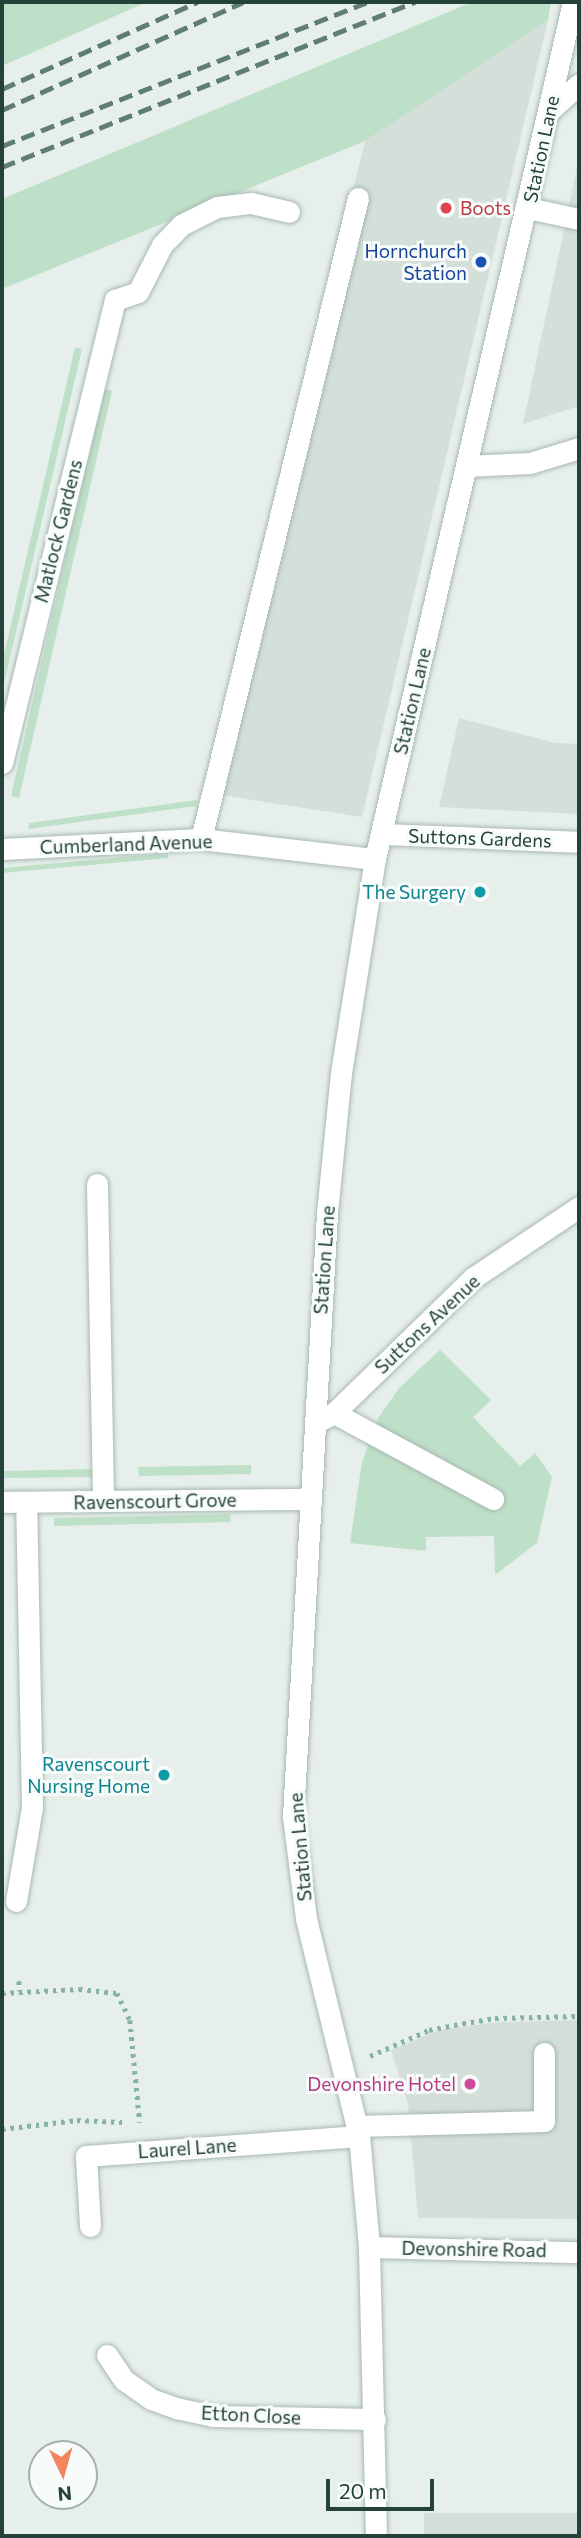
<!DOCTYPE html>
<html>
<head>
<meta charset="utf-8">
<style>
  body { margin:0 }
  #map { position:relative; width:581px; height:2538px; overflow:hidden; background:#e6efeb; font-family:Commissioner,sans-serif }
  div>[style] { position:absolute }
  .built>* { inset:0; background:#d4dfda }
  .green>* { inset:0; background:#bfe0c8 }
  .path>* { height:4.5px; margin-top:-2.25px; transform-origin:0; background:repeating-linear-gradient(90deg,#86b3a5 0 3.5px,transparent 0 8.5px) }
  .roads { filter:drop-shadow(0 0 2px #a8b8b2) drop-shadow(0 0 2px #a8b8b2) }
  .minor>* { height:21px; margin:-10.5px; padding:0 10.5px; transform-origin:10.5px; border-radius:10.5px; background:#fff }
  .rail>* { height:5px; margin-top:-2.5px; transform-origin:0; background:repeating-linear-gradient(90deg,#5f7d75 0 14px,transparent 0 21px) }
  .dots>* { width:19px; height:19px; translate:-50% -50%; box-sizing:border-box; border:4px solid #f7fbf9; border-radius:50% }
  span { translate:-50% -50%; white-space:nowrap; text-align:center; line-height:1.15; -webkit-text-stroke:6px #f7fbf9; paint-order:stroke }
  .street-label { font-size:19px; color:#24423a }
  .health-label { font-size:19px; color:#be3a42 }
  .left { translate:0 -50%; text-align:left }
  .transit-label { font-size:19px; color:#164399 }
  .right { translate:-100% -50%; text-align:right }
  .culture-label { font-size:19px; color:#0d838f }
  .hotel-label { font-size:19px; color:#b23c85 }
  .frame { position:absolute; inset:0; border:4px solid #24423a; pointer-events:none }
  .north { position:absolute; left:28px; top:2440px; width:70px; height:70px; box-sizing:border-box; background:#f7fbf9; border:2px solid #a3b1ad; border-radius:50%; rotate:175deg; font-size:19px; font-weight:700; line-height:28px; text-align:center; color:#24423a }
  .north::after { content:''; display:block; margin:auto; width:24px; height:32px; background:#f4845f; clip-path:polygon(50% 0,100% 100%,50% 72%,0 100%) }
  .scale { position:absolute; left:326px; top:2479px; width:108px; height:32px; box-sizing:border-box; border:4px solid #24423a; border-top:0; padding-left:9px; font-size:21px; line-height:24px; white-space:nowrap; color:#24423a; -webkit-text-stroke:5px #f7fbf9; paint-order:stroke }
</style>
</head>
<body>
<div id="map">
  <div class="built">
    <div style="clip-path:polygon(548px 20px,362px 817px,202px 792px,365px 141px)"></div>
    <div style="clip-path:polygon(579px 155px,579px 406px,523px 424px,576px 173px)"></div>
    <div style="clip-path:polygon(459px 718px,556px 743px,579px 744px,579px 814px,439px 807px)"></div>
    <div style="clip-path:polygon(579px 2020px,579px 2219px,418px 2218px,408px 2104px,391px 2050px,440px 2030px,498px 2022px)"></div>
    <div style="clip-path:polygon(424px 2513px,579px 2513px,579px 2536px,424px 2536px)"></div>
  </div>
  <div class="green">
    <div style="clip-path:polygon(2px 2px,147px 2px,2px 66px)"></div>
    <div style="clip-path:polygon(472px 2px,551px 2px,548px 20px,365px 141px,2px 289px,2px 199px)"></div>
    <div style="clip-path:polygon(75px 347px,82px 349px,2px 692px,2px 663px)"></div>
    <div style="clip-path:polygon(104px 389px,112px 391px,19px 798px,11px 796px)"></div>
    <div style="clip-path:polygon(197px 800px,196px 806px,28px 829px,29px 823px)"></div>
    <div style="clip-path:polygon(168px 853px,168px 858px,2px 873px,2px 868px)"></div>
    <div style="clip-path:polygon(440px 1350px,491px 1400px,473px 1417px,520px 1466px,535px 1453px,552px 1477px,537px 1543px,495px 1575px,494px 1536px,426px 1537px,426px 1551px,350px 1543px,362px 1462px,379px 1417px,399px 1388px)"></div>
    <div style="clip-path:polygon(251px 1465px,251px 1474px,139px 1476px,138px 1467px)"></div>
    <div style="clip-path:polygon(95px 1469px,95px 1477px,2px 1478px,2px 1471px)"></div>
    <div style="clip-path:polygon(230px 1514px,231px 1522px,54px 1526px,54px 1518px)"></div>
  </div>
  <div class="path">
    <div style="left:19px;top:1981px;width:10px;rotate:84deg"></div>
    <div style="left:2px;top:1993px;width:77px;rotate:-3deg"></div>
    <div style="left:79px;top:1989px;width:38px;rotate:6deg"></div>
    <div style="left:117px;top:1993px;width:30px;rotate:64deg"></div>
    <div style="left:130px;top:2020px;width:103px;rotate:84.5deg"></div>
    <div style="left:370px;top:2056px;width:64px;rotate:-23.8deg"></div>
    <div style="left:429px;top:2030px;width:25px;rotate:-11deg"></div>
    <div style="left:454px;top:2025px;width:42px;rotate:-9.7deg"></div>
    <div style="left:495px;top:2018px;width:84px;rotate:-1.4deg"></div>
    <div style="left:2px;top:2129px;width:76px;rotate:-6.8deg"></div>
    <div style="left:77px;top:2120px;width:45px;rotate:2.5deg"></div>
  </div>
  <div class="roads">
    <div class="minor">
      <div style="left:549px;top:111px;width:40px;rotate:-42deg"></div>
      <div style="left:528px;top:208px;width:52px;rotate:12.2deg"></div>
      <div style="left:466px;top:466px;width:64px;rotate:-2.7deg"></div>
      <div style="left:530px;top:463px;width:51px;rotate:-17deg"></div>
      <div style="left:2px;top:763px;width:477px;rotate:-76.3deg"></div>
      <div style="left:115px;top:300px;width:24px;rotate:-19deg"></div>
      <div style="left:138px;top:292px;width:53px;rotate:-62.9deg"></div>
      <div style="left:162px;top:245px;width:28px;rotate:-46deg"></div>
      <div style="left:181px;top:225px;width:40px;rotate:-26.6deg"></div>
      <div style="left:217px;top:207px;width:34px;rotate:-7deg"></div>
      <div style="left:251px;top:203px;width:39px;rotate:13deg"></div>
      <div style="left:382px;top:834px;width:197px;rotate:2.3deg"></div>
      <div style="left:201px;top:839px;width:660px;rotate:-76.24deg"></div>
      <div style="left:2px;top:849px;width:199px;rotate:-2.9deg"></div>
      <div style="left:201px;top:839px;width:175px;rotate:6.6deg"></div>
      <div style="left:97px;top:1184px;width:317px;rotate:88.9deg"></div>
      <div style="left:334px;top:1413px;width:181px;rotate:28.4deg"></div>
      <div style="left:315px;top:1423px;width:21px;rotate:-28deg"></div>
      <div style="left:334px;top:1413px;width:194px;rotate:-44.2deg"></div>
      <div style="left:473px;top:1278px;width:128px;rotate:-33.8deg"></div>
      <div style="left:2px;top:1502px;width:306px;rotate:-0.6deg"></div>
      <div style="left:16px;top:1901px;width:95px;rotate:-80.3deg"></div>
      <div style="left:32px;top:1807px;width:305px;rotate:-91.1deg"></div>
      <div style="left:356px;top:2126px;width:188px;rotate:-1.5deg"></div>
      <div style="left:544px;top:2121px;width:68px;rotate:-90deg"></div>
      <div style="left:90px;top:2226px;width:70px;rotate:-93.3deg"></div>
      <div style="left:86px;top:2156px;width:274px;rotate:-4.2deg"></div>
      <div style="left:369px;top:2247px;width:210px;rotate:1.4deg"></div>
      <div style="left:107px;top:2355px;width:30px;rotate:56deg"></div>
      <div style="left:124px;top:2380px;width:33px;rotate:35deg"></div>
      <div style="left:151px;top:2399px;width:27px;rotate:20deg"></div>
      <div style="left:176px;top:2408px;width:38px;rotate:12deg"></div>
      <div style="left:213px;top:2416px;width:162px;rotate:1.1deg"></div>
      <div style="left:376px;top:2536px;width:289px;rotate:-91.4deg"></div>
      <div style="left:369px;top:2247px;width:111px;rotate:-95.1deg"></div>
      <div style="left:359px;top:2136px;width:224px;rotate:-103.7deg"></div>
      <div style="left:306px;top:1918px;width:103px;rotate:-97.3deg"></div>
      <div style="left:293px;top:1816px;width:604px;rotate:-86.77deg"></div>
      <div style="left:327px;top:1213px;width:141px;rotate:-84.3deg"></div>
      <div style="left:341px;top:1073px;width:217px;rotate:-81deg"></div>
      <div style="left:375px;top:859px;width:880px;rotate:-76.99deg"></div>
    </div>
  </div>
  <div class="rail">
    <div style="left:2px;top:89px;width:214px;rotate:-24deg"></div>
    <div style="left:2px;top:110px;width:264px;rotate:-24.1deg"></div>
    <div style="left:2px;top:146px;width:393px;rotate:-21.5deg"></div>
    <div style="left:2px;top:167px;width:445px;rotate:-21.8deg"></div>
  </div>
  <div class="dots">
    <div style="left:446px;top:208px;background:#e0444e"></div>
    <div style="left:481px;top:262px;background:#1a4fb4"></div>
    <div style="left:480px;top:892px;background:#0f9aa8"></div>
    <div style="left:164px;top:1775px;background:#0f9aa8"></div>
    <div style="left:470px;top:2084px;background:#d1479c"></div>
  </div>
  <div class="street-label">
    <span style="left:541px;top:149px;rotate:-78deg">Station Lane</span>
    <span style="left:58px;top:531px;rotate:-76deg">Matlock Gardens</span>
    <span style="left:412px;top:701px;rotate:-77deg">Station Lane</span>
    <span style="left:480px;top:838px;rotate:2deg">Suttons Gardens</span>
    <span style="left:126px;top:844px;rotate:-2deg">Cumberland Avenue</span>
    <span style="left:324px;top:1260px;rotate:-86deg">Station Lane</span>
    <span style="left:427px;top:1324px;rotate:-43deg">Suttons Avenue</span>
    <span style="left:155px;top:1501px;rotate:-1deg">Ravenscourt Grove</span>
    <span style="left:300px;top:1847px;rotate:-95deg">Station Lane</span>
    <span style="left:187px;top:2148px;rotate:-4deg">Laurel Lane</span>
    <span style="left:474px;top:2249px;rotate:1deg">Devonshire Road</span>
    <span style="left:251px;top:2415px;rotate:3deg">Etton Close</span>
  </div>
  <div class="health-label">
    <span class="left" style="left:460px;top:208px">Boots</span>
  </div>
  <div class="transit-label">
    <span class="right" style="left:467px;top:262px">Hornchurch<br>Station</span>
  </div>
  <div class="culture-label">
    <span class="right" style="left:466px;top:892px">The Surgery</span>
    <span class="right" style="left:150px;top:1775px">Ravenscourt<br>Nursing Home</span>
  </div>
  <div class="hotel-label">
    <span class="right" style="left:456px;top:2084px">Devonshire Hotel</span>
  </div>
  <div class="frame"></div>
  <div class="north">N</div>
  <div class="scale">20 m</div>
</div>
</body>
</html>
